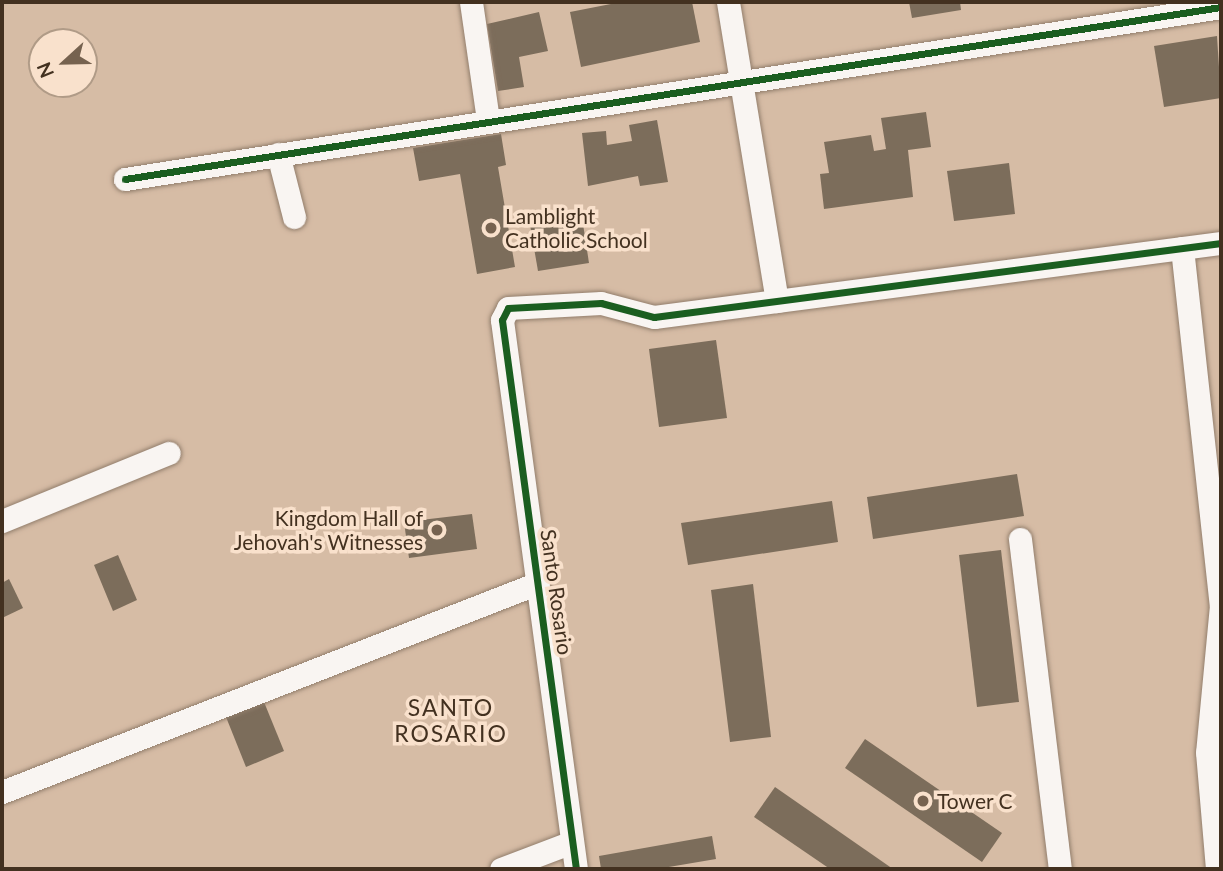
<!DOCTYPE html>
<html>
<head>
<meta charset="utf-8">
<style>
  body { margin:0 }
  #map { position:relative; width:1223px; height:871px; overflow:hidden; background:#d6bca5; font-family:Lato,sans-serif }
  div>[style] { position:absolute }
  .building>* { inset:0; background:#7c6d5b }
  .roads { filter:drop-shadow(0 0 2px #927e6c) drop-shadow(0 0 2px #927e6c) }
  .minor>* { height:23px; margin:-11.5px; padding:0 11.5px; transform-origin:11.5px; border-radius:11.5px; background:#f9f5f2 }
  .cycleway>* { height:7px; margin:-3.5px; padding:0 3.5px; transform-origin:3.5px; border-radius:3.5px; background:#1b5e20 }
  .dots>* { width:19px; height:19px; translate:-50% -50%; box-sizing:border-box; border:4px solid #f9e1cc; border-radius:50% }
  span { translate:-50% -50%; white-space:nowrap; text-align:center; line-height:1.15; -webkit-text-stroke:7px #f9e1cc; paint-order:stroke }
  .poi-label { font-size:21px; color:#433120 }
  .left { translate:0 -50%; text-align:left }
  .right { translate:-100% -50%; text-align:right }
  .street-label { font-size:21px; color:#433120 }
  .neighbourhood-label { font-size:23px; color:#433120; letter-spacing:2px }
  .frame { position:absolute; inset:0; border:4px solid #433120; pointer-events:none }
  .north { position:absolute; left:28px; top:28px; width:70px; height:70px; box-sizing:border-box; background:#f9e1cc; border:2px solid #b09b87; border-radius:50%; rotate:248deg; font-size:19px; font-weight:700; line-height:28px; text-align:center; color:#433120 }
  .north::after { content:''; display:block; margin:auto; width:24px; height:32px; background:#76624f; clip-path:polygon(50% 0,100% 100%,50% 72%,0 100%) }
</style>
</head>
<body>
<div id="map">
  <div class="building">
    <div style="clip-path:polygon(621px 2px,692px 2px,700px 42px,581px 67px,570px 12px)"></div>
    <div style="clip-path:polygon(909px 2px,960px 2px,961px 10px,912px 18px)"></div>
    <div style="clip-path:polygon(539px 12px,548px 51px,519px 57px,524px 87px,498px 91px,487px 24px)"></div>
    <div style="clip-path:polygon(1217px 36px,1221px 98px,1164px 107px,1154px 46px)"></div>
    <div style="clip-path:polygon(926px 112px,931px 147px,908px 150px,913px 197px,824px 209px,820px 174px,829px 173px,824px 142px,871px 135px,874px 151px,886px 149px,881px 118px)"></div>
    <div style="clip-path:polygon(657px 120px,668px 182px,640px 186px,638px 176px,588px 186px,582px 133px,606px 131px,607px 145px,632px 141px,629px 125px)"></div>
    <div style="clip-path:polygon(501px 134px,506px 165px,498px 167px,515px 267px,477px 274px,460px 174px,419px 181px,413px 148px)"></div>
    <div style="clip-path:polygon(1009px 163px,1015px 214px,954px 221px,947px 171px)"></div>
    <div style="clip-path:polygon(581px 211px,589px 263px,538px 271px,529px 219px)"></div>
    <div style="clip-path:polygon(716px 340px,727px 418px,659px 427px,649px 349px)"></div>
    <div style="clip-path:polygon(1017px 474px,1024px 516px,873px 539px,867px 497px)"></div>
    <div style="clip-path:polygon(832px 501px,838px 542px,688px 565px,681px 523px)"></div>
    <div style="clip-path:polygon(472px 514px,477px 549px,409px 558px,404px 522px)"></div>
    <div style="clip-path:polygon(1001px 550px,1019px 702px,977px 707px,959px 555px)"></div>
    <div style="clip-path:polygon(118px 555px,137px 600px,113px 611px,94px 565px)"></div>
    <div style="clip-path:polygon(9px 579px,23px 608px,2px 618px,2px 583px)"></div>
    <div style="clip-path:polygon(753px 584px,771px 737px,730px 742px,711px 590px)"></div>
    <div style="clip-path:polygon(264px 702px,284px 751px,246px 767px,226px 717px)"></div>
    <div style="clip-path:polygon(865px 739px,1002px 833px,982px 862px,845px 768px)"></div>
    <div style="clip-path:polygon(775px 787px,893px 869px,830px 869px,754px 817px)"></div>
    <div style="clip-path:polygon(712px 836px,716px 859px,657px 869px,601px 869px,599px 856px)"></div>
  </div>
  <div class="roads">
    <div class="minor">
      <div style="left:471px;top:2px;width:119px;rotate:81.8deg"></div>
      <div style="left:728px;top:2px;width:303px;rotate:80.7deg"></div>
      <div style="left:278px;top:154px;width:65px;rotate:75.7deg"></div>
      <div style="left:125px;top:179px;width:1109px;rotate:-8.92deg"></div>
      <div style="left:1182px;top:248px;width:359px;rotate:83.8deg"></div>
      <div style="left:1221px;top:605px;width:148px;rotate:95.4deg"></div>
      <div style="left:1207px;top:752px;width:117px;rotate:85.1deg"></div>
      <div style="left:2px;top:521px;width:180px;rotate:-22.2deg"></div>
      <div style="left:1020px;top:539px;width:332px;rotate:83.1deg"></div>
      <div style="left:2px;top:792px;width:575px;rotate:-21.3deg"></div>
      <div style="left:501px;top:869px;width:76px;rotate:-20.8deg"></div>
      <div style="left:576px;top:869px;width:554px;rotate:-97.68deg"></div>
      <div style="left:502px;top:320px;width:13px;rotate:-63deg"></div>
      <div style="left:508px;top:308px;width:93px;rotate:-3.1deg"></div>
      <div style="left:601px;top:303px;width:55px;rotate:14.8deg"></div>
      <div style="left:654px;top:317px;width:572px;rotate:-7.44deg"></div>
    </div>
  </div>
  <div class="cycleway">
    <div style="left:125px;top:179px;width:1109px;rotate:-8.92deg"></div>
    <div style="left:576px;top:869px;width:554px;rotate:-97.68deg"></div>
    <div style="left:502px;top:320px;width:13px;rotate:-63deg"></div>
    <div style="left:508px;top:308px;width:93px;rotate:-3.1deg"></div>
    <div style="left:601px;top:303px;width:55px;rotate:14.8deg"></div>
    <div style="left:654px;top:317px;width:572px;rotate:-7.44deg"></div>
  </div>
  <div class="dots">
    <div style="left:491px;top:228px;background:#76624f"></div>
    <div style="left:437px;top:530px;background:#76624f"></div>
    <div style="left:923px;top:801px;background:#76624f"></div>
  </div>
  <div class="poi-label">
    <span class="left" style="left:505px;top:228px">Lamblight<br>Catholic School</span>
    <span class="right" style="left:423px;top:530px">Kingdom Hall of<br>Jehovah's Witnesses</span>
    <span class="left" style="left:937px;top:801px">Tower C</span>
  </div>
  <div class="street-label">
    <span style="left:557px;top:592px;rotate:82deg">Santo Rosario</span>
  </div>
  <div class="neighbourhood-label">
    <span style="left:451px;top:720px">SANTO<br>ROSARIO</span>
  </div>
  <div class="frame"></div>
  <div class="north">N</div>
</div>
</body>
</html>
